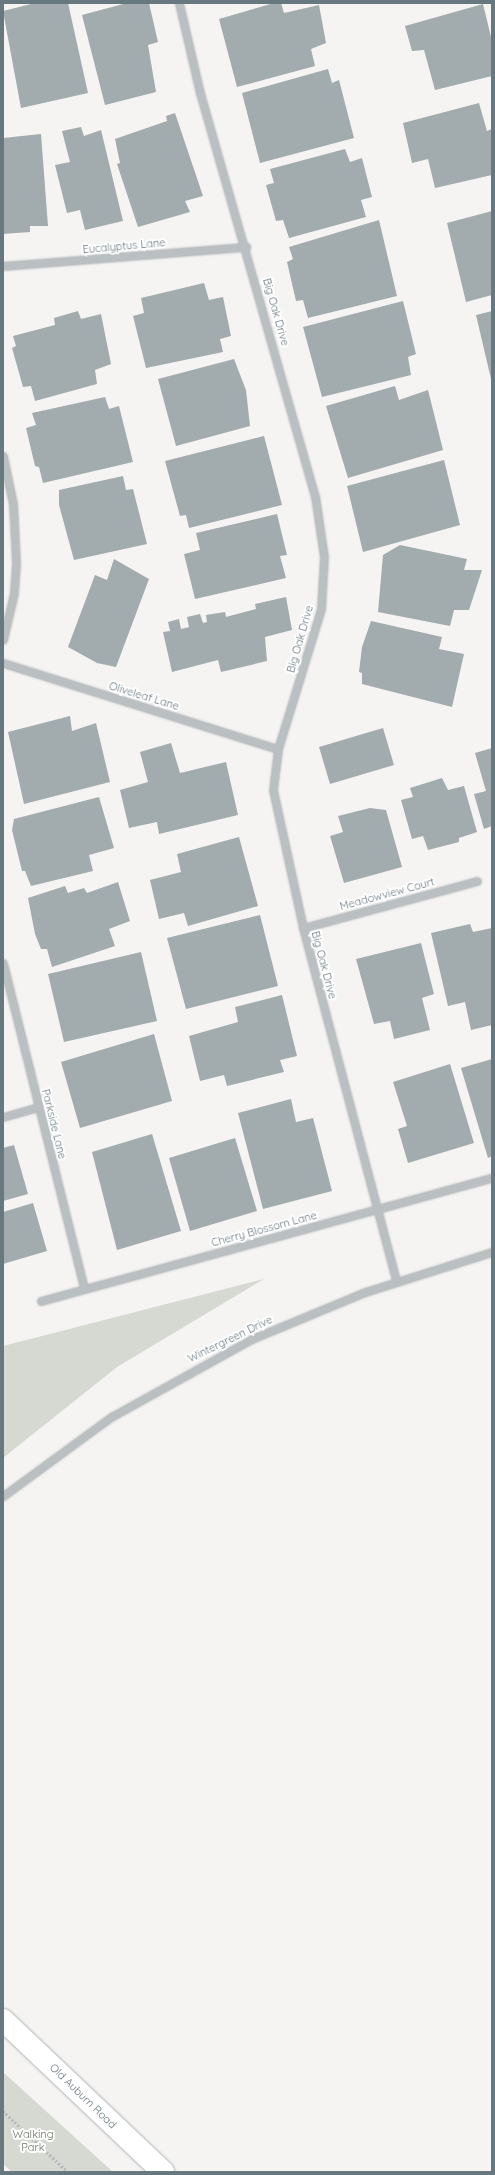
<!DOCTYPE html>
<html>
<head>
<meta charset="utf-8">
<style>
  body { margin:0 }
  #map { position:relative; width:495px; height:2175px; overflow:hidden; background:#f5f4f2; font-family:Quicksand,sans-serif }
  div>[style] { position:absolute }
  .green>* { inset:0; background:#d5d9d1 }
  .building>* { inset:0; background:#a2abae }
  .path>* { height:2.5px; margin-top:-1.25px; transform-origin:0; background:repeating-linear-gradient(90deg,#b4b8ba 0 2px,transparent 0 4px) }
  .roads { filter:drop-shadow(0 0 1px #aeb3b5) drop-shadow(0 0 1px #aeb3b5) }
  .minor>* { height:7px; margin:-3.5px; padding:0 3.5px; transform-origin:3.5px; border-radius:3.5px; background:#babfc1 }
  .major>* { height:22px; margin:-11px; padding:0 11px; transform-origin:11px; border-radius:11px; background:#fff }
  span { translate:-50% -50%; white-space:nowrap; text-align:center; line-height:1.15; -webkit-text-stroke:4px #fff; paint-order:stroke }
  .street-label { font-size:11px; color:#68787f }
  .park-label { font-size:11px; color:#6c7765 }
  .frame { position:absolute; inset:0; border:4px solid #68787f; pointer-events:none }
</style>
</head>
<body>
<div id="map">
  <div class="green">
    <div style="clip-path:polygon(264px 1279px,117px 1367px,3px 1458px,3px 1346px)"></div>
    <div style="clip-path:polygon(3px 2072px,113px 2172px,12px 2172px,3px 2164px)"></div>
  </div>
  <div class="building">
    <div style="clip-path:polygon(35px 3px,68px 3px,88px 93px,21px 108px,3px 11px)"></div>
    <div style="clip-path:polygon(127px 3px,149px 3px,158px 42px,148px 45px,156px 92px,105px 105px,82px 15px)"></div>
    <div style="clip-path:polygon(274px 3px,281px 3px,284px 13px,319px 5px,326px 43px,311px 49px,315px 66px,237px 87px,219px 19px)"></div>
    <div style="clip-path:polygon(483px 4px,492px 41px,492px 76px,435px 90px,424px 50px,412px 51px,405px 26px)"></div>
    <div style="clip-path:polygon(328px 69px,332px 83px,339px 80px,354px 138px,260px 163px,242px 93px)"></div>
    <div style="clip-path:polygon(479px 103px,487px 131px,492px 129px,492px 175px,435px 188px,428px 159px,412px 163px,403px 123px)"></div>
    <div style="clip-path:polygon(175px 113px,203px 196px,185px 201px,190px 212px,138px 227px,117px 164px,120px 163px,115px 139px,167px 121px,166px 116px)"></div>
    <div style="clip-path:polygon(81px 127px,84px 136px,101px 130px,123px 221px,85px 230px,80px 210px,67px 213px,55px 165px,70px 162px,62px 131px)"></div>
    <div style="clip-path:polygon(41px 134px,48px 226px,30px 226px,30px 232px,3px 234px,3px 138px)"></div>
    <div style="clip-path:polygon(345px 149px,350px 162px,362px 158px,372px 197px,361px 200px,366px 217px,289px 238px,283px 220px,276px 221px,266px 185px,274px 183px,270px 169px)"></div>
    <div style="clip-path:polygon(492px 211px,492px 295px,466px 302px,447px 223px)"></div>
    <div style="clip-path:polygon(379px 220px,397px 296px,308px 318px,303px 300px,296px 301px,287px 262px,293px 259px,289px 247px)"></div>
    <div style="clip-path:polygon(204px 283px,209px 300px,223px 297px,231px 336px,220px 339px,223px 352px,146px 368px,133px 316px,144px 313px,141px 298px)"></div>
    <div style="clip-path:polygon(403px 301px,416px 354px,408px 357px,411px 375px,322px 397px,303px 327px)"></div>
    <div style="clip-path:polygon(78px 311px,81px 319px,101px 314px,111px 364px,95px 370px,97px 384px,35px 401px,31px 386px,23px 387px,12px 348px,16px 346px,13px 336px,55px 325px,54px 318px)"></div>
    <div style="clip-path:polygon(492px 311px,492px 379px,491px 379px,476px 315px)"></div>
    <div style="clip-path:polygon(234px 359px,246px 390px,250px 426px,176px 446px,158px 379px)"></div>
    <div style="clip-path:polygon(395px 386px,399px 400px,428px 390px,443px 450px,348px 478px,326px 406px)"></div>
    <div style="clip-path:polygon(105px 397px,109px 409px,119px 406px,133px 462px,43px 483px,39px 467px,35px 466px,26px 428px,36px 425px,32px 413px)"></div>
    <div style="clip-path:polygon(264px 436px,282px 505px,189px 528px,186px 515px,180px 516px,165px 461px)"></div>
    <div style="clip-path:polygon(444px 460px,460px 525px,363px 552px,347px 486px)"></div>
    <div style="clip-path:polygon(123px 476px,126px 490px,133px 489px,147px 544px,74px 560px,59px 505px,59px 490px)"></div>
    <div style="clip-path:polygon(277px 514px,287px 555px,280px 556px,286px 578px,195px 599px,184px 554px,200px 550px,196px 533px)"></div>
    <div style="clip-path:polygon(400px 545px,467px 559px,464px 570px,482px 570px,469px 610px,454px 610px,450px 626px,378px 612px,383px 555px)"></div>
    <div style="clip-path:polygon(114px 559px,149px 579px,116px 667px,97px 663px,68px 647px,95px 575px,107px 580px)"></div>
    <div style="clip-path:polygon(286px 597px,292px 630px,265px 637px,267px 661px,221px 672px,218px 660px,172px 672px,163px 632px,170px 631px,168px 622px,179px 619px,181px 629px,189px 627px,187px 617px,200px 614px,203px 623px,207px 622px,206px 615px,225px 612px,226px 617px,256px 609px,255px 604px)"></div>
    <div style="clip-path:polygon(371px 621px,442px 637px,439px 649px,464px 654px,452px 707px,362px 684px,362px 673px,359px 672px,362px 647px)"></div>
    <div style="clip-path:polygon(70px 716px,72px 731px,96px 723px,110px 782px,24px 804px,8px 732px)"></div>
    <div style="clip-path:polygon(383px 728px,394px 765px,330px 784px,319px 747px)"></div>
    <div style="clip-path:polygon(171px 743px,180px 773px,226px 762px,238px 815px,159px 834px,157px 822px,129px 828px,120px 790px,148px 782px,140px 752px)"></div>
    <div style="clip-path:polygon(492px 748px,492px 826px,484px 829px,474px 794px,486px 791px,475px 753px)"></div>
    <div style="clip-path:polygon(442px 778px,448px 790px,464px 786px,477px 832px,459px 838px,459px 842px,428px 850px,423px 836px,412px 839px,401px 800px,413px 797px,410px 788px)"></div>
    <div style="clip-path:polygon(99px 797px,114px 848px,89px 855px,93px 871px,31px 886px,25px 871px,22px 871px,12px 830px,14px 819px)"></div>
    <div style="clip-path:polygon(370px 808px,386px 810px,402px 867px,344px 883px,330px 836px,343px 832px,338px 816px)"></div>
    <div style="clip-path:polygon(239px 837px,258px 906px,188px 926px,184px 913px,159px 919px,150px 880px,181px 872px,177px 854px)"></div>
    <div style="clip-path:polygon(118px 882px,130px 921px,109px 929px,115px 946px,52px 967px,47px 949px,41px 949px,35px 934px,28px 898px,65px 886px,68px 893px,84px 888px,87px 893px)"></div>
    <div style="clip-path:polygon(260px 915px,278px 986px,186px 1009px,167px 938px)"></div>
    <div style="clip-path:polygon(470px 924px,473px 932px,492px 928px,492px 1025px,471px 1030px,465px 1002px,448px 1006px,431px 933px)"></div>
    <div style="clip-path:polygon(421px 943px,434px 994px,422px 998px,430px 1030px,394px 1039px,390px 1021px,374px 1024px,356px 959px)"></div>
    <div style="clip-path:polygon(141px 952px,157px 1021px,64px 1042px,48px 974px)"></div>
    <div style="clip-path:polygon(282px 995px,297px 1056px,280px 1060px,284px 1072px,227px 1086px,224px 1075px,200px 1081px,189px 1036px,238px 1022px,235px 1007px)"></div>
    <div style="clip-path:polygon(154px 1034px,172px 1101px,80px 1128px,61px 1062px)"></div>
    <div style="clip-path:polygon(492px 1059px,492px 1156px,488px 1158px,461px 1068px)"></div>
    <div style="clip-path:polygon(450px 1064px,474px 1143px,408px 1163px,398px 1129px,407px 1126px,393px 1082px)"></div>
    <div style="clip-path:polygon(291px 1099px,296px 1122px,313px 1118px,332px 1191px,263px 1209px,238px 1113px)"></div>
    <div style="clip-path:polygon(152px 1134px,181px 1231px,117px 1250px,92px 1152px)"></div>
    <div style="clip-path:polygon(235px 1138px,257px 1211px,190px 1231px,169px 1158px)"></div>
    <div style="clip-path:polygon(14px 1145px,28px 1194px,3px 1201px,3px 1148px)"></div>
    <div style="clip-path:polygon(33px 1203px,47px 1251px,3px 1264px,3px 1212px)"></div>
  </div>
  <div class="path">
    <div style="left:3px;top:2111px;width:89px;rotate:43.2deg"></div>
  </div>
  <div class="roads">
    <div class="minor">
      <div style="left:179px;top:3px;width:92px;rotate:76.9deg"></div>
      <div style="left:200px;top:93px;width:419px;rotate:74.1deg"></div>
      <div style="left:315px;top:496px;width:62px;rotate:81.6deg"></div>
      <div style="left:324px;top:557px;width:52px;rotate:93.3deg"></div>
      <div style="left:321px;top:609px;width:146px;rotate:107.1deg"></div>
      <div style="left:278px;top:749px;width:41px;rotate:97deg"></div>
      <div style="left:273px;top:790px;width:141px;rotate:77.7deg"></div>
      <div style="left:303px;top:928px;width:365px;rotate:75.2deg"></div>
      <div style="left:3px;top:266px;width:244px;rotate:-4.5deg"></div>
      <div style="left:3px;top:456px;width:49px;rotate:78.2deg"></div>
      <div style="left:13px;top:504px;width:59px;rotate:87.1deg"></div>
      <div style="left:16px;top:563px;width:30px;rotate:94deg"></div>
      <div style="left:14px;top:593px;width:48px;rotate:103.2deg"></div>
      <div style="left:3px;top:663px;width:288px;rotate:17.4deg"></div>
      <div style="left:303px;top:928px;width:180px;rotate:-15.1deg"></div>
      <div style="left:3px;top:963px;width:336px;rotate:76deg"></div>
      <div style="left:3px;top:1117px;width:36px;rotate:-16deg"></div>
      <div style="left:41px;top:1301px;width:467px;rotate:-15.3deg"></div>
      <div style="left:3px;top:1496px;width:134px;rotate:-36.2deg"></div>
      <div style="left:111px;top:1417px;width:161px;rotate:-29deg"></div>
      <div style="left:252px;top:1339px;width:122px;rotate:-22.6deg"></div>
      <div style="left:365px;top:1292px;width:133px;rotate:-17.5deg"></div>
    </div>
    <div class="major">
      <div style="left:3px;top:2020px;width:221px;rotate:43.5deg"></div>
    </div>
  </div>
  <div class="street-label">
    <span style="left:124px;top:246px;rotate:-5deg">Eucalyptus Lane</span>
    <span style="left:276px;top:312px;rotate:74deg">Big Oak Drive</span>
    <span style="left:300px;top:639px;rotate:-74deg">Big Oak Drive</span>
    <span style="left:144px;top:696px;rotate:17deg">Oliveleaf Lane</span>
    <span style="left:387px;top:894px;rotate:-15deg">Meadowview Court</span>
    <span style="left:324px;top:965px;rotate:75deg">Big Oak Drive</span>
    <span style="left:54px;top:1124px;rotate:76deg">Parkside Lane</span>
    <span style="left:264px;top:1229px;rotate:-15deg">Cherry Blossom Lane</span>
    <span style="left:230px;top:1339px;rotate:-26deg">Wintergreen Drive</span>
    <span style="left:83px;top:2096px;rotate:44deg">Old Auburn Road</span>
  </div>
  <div class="park-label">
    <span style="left:33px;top:2141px">Walking<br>Park</span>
  </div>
  <div class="frame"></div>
</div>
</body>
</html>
